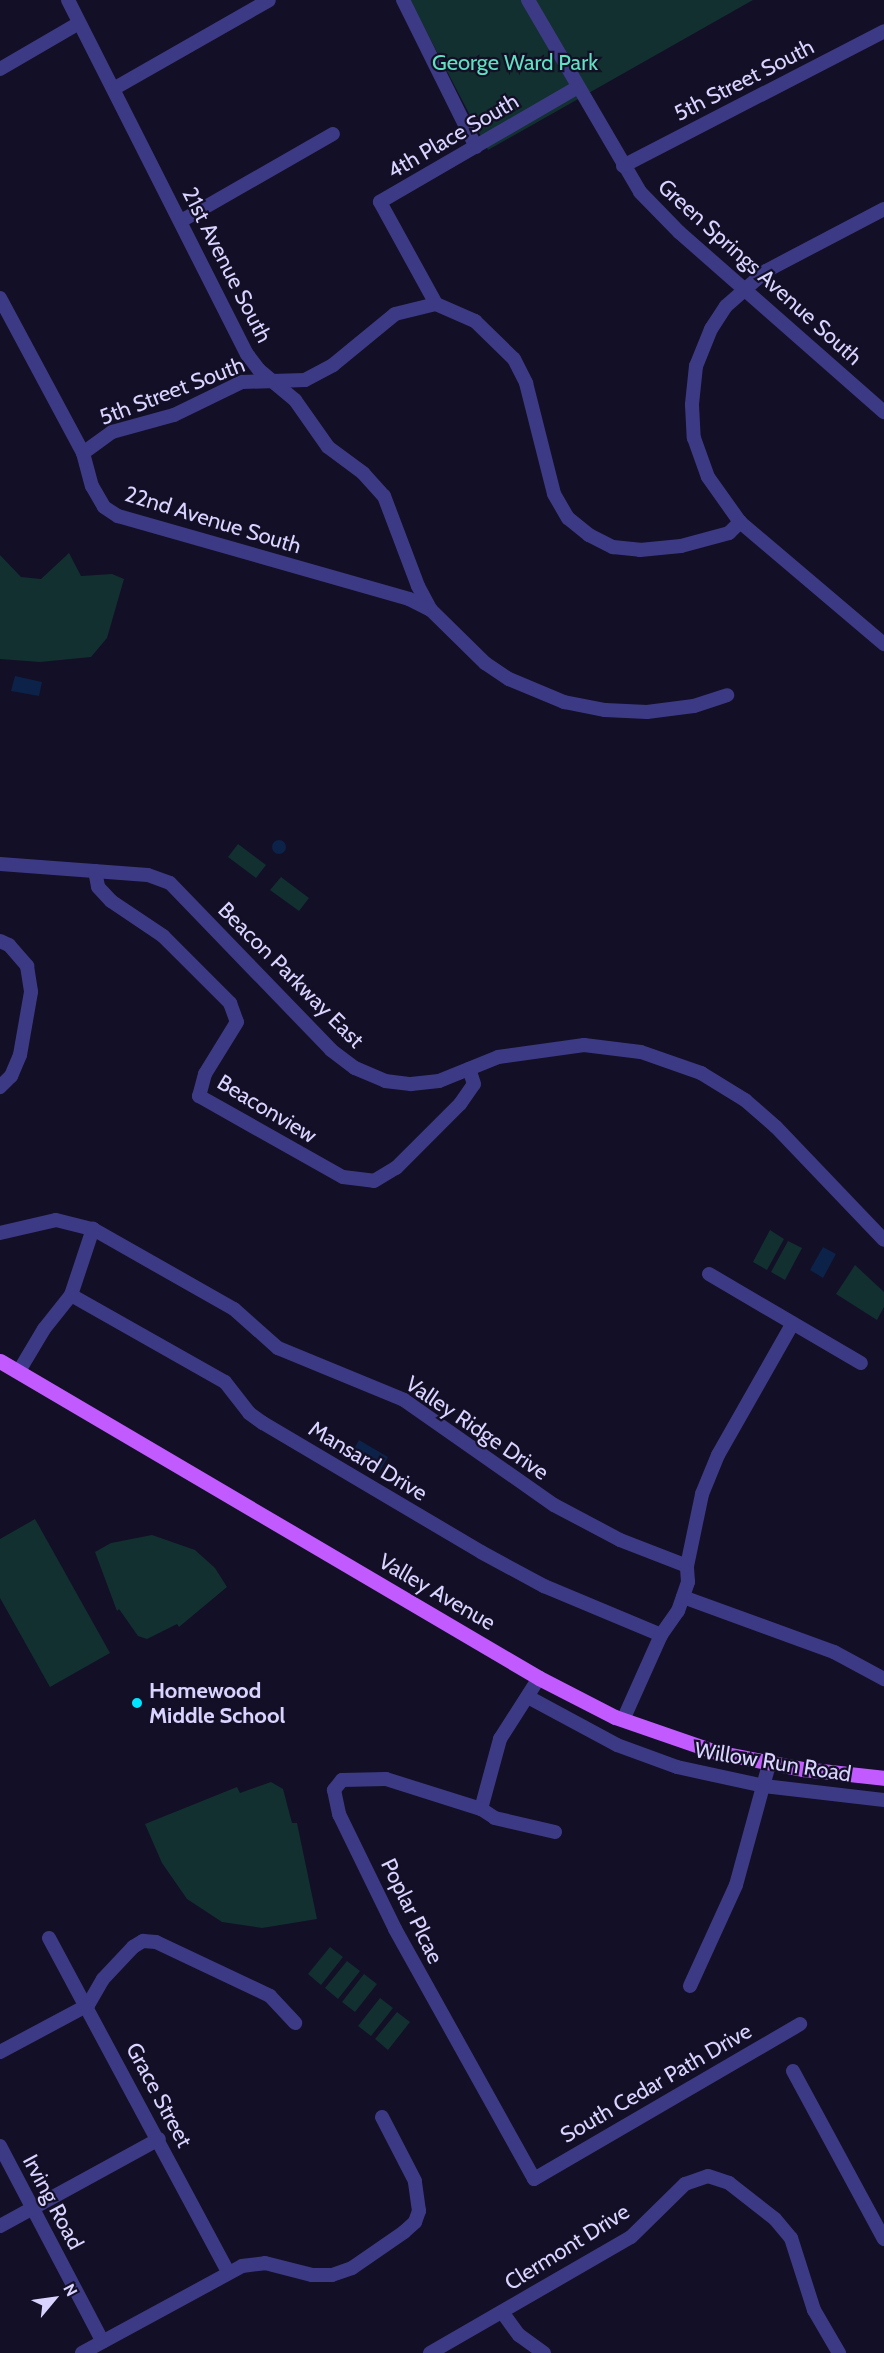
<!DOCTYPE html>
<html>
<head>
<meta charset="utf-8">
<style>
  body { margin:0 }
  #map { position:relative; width:884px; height:2353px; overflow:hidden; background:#130f26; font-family:Cabin,sans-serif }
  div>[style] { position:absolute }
  .green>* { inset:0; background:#12302f }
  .water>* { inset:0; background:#0c2248 }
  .round { border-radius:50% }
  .minor>* { height:14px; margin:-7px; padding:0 7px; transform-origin:7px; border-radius:7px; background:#3d3a85 }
  .major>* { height:15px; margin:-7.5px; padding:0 7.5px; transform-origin:7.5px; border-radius:7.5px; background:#c25bff }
  .dots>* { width:16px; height:16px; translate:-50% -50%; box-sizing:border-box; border:3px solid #130f26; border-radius:50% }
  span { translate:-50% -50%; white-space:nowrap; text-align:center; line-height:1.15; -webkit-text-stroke:4.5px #130f26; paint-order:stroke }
  .park-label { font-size:22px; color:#5fe0c0 }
  .street-label { font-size:22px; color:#d9d4ff }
  .poi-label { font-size:22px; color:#d9d4ff; font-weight:700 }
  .left { translate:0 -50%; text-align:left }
  .north { position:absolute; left:24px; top:2269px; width:60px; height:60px; -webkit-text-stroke:4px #130f26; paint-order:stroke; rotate:61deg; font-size:16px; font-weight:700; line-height:24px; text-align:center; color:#d9d4ff }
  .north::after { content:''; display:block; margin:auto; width:21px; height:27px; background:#d9d4ff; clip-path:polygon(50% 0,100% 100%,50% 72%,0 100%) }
</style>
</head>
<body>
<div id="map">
  <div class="green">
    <div style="clip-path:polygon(410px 0,753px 0,488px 150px)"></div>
    <div style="clip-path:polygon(69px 553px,81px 576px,112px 574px,124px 579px,107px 638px,91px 657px,40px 662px,0 659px,0 555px,21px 577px,41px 579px)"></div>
    <div style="clip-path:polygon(238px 844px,266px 865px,256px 878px,228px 857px)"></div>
    <div style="clip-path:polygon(281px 877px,309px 898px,299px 911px,270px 890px)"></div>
    <div style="clip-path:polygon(770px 1230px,784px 1239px,767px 1270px,753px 1262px)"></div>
    <div style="clip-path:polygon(788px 1241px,802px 1248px,785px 1280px,771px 1272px)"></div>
    <div style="clip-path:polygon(855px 1265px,884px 1292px,884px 1307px,877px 1320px,836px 1294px)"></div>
    <div style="clip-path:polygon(35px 1519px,110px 1653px,50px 1687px,0 1598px,0 1539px)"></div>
    <div style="clip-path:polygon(152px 1535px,195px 1550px,215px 1568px,227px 1587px,179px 1627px,177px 1624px,147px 1639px,138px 1636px,119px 1609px,117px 1611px,95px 1552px,111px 1543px)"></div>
    <div style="clip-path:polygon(271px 1782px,283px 1789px,292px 1823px,297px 1823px,317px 1919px,262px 1928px,222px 1922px,187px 1899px,162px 1863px,145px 1824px,237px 1787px,240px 1793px)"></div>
    <div style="clip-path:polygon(330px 1947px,343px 1957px,321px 1985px,308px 1974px)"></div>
    <div style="clip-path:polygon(347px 1961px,360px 1971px,338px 1999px,325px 1988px)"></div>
    <div style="clip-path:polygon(364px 1974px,377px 1984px,355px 2012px,342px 2002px)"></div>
    <div style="clip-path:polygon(380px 1998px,393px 2008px,371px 2036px,358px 2026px)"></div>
    <div style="clip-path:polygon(397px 2012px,410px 2022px,388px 2050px,375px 2039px)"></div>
  </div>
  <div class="water">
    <div style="clip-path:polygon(15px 676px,42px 682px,39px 696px,11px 691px)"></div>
    <div class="round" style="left:272px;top:840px;width:14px;height:14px"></div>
    <div style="clip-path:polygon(823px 1247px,836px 1254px,823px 1278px,810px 1270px)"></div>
    <div style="clip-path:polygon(359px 1440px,388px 1457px,380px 1471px,351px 1454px)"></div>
  </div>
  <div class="minor">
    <div style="left:68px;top:0;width:397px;rotate:63.2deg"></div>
    <div style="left:247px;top:354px;width:20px;rotate:53deg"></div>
    <div style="left:259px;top:370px;width:47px;rotate:39.8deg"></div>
    <div style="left:295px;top:400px;width:57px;rotate:54.9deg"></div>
    <div style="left:328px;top:447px;width:44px;rotate:36.6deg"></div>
    <div style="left:363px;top:473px;width:31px;rotate:48deg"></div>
    <div style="left:384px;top:496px;width:96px;rotate:69.3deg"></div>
    <div style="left:418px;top:586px;width:27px;rotate:62deg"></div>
    <div style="left:431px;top:610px;width:76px;rotate:44.5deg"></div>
    <div style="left:485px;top:663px;width:29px;rotate:34deg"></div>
    <div style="left:509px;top:679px;width:60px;rotate:22.7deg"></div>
    <div style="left:564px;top:702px;width:42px;rotate:11deg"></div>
    <div style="left:605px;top:710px;width:42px;rotate:2.7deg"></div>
    <div style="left:647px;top:712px;width:47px;rotate:-7.3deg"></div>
    <div style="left:694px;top:706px;width:35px;rotate:-18deg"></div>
    <div style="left:403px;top:0;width:164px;rotate:63.6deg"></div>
    <div style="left:528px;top:0;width:222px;rotate:59.7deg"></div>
    <div style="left:640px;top:192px;width:56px;rotate:45.7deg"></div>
    <div style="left:679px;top:232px;width:273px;rotate:41.3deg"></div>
    <div style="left:0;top:69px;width:91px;rotate:-30.2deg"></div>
    <div style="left:578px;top:87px;width:229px;rotate:149.9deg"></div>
    <div style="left:380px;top:202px;width:116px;rotate:61.2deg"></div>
    <div style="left:436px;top:304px;width:43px;rotate:23.6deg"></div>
    <div style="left:475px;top:321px;width:54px;rotate:44.3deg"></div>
    <div style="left:514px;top:359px;width:27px;rotate:63deg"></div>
    <div style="left:526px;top:383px;width:114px;rotate:75.8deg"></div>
    <div style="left:554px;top:494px;width:28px;rotate:60deg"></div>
    <div style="left:568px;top:518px;width:27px;rotate:39deg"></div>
    <div style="left:589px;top:535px;width:27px;rotate:27deg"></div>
    <div style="left:613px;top:547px;width:27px;rotate:6deg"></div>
    <div style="left:640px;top:550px;width:41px;rotate:-5.6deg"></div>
    <div style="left:681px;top:546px;width:50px;rotate:-15.2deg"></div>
    <div style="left:729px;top:533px;width:16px;rotate:-45deg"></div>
    <div style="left:115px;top:88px;width:177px;rotate:-29.7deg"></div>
    <div style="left:623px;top:166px;width:294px;rotate:-27.3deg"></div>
    <div style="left:884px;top:209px;width:133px;rotate:152.3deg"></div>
    <div style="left:766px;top:271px;width:53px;rotate:138.8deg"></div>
    <div style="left:726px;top:306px;width:27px;rotate:123deg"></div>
    <div style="left:711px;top:329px;width:40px;rotate:112deg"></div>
    <div style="left:696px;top:366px;width:39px;rotate:96deg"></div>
    <div style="left:692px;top:405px;width:33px;rotate:87deg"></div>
    <div style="left:694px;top:438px;width:41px;rotate:70.3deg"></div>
    <div style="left:708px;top:477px;width:55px;rotate:54.6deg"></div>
    <div style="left:740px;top:522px;width:189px;rotate:40.3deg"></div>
    <div style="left:181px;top:221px;width:175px;rotate:-29.8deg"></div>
    <div style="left:0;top:298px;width:176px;rotate:61.8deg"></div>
    <div style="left:83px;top:453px;width:34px;rotate:75deg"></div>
    <div style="left:92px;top:486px;width:24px;rotate:60deg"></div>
    <div style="left:104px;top:507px;width:17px;rotate:33deg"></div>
    <div style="left:118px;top:516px;width:303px;rotate:15.9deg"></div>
    <div style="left:409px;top:599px;width:25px;rotate:27deg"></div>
    <div style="left:83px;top:453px;width:36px;rotate:-36deg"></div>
    <div style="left:112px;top:432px;width:64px;rotate:-15.3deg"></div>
    <div style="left:174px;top:415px;width:76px;rotate:-25.9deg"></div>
    <div style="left:242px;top:382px;width:63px;rotate:-1.8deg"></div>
    <div style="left:305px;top:380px;width:32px;rotate:-28deg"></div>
    <div style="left:333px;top:365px;width:80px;rotate:-39.4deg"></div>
    <div style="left:395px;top:314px;width:42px;rotate:-13.7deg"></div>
    <div style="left:0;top:864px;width:148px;rotate:4.3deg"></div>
    <div style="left:148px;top:875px;width:23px;rotate:20deg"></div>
    <div style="left:170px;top:883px;width:232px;rotate:46deg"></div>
    <div style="left:331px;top:1050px;width:30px;rotate:37deg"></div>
    <div style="left:355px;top:1068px;width:33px;rotate:23deg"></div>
    <div style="left:385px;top:1081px;width:26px;rotate:7deg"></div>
    <div style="left:411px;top:1084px;width:28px;rotate:-6deg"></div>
    <div style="left:439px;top:1081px;width:64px;rotate:-22.1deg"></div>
    <div style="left:498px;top:1057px;width:87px;rotate:-7.9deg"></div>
    <div style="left:584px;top:1045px;width:57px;rotate:7deg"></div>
    <div style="left:641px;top:1052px;width:64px;rotate:19.3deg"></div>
    <div style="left:701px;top:1073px;width:52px;rotate:31.5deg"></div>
    <div style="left:745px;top:1100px;width:41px;rotate:41.1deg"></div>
    <div style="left:776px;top:1127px;width:156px;rotate:46.3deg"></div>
    <div style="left:95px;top:871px;width:16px;rotate:79deg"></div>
    <div style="left:98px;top:887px;width:19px;rotate:47deg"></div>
    <div style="left:111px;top:901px;width:63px;rotate:33.9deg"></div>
    <div style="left:163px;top:936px;width:95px;rotate:45deg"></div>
    <div style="left:230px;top:1003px;width:20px;rotate:70deg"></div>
    <div style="left:237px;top:1022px;width:61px;rotate:121.6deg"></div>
    <div style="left:205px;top:1074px;width:23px;rotate:105deg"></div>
    <div style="left:199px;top:1096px;width:165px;rotate:29.4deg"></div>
    <div style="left:343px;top:1177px;width:31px;rotate:7deg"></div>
    <div style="left:374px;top:1181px;width:26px;rotate:-31deg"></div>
    <div style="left:396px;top:1168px;width:91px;rotate:-45deg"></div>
    <div style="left:460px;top:1104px;width:24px;rotate:-55deg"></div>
    <div style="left:474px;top:1084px;width:16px;rotate:-108deg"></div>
    <div style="left:0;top:941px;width:10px;rotate:24deg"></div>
    <div style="left:9px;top:945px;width:28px;rotate:49deg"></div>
    <div style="left:27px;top:966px;width:26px;rotate:81deg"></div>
    <div style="left:31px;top:992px;width:64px;rotate:99.9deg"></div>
    <div style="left:20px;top:1055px;width:23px;rotate:113deg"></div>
    <div style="left:11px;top:1076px;width:16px;rotate:135deg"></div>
    <div style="left:0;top:1233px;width:57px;rotate:-13.1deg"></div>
    <div style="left:56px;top:1220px;width:38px;rotate:14deg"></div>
    <div style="left:93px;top:1229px;width:162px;rotate:29.6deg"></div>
    <div style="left:234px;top:1309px;width:59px;rotate:41.6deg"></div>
    <div style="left:278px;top:1348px;width:136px;rotate:22.4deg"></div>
    <div style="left:404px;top:1400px;width:183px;rotate:35deg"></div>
    <div style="left:554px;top:1505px;width:75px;rotate:27.9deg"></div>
    <div style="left:620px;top:1540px;width:72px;rotate:21.2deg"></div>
    <div style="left:709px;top:1274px;width:176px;rotate:30.4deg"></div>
    <div style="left:71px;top:1295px;width:177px;rotate:29.5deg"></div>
    <div style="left:225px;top:1382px;width:39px;rotate:52deg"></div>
    <div style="left:249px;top:1413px;width:17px;rotate:36deg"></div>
    <div style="left:263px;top:1423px;width:253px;rotate:30.6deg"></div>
    <div style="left:481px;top:1552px;width:72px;rotate:28.4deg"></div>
    <div style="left:544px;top:1586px;width:127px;rotate:22.7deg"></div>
    <div style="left:19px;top:1371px;width:49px;rotate:-59.2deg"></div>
    <div style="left:44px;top:1329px;width:43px;rotate:-51.5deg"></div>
    <div style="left:71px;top:1295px;width:70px;rotate:-71.6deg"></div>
    <div style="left:683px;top:1597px;width:161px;rotate:20deg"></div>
    <div style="left:834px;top:1652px;width:57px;rotate:28.4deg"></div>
    <div style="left:528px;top:1697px;width:101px;rotate:28.3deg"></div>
    <div style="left:617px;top:1745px;width:64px;rotate:20.1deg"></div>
    <div style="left:677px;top:1767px;width:89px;rotate:12.3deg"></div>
    <div style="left:764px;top:1786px;width:121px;rotate:6.7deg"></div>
    <div style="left:623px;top:1720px;width:93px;rotate:-65.9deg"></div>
    <div style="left:661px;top:1635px;width:29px;rotate:-55deg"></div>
    <div style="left:678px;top:1611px;width:31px;rotate:-71deg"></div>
    <div style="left:688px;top:1582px;width:16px;rotate:-94deg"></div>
    <div style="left:687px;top:1566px;width:74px;rotate:-78.2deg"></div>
    <div style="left:702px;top:1494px;width:42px;rotate:-67.7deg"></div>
    <div style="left:718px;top:1455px;width:150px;rotate:-60.4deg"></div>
    <div style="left:481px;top:1809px;width:73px;rotate:-74.8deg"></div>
    <div style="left:500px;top:1739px;width:72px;rotate:-57.4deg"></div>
    <div style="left:555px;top:1832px;width:62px;rotate:-166.9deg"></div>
    <div style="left:495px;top:1818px;width:17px;rotate:-147deg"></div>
    <div style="left:481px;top:1809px;width:100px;rotate:-162.5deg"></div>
    <div style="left:386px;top:1779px;width:44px;rotate:178.7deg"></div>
    <div style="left:342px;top:1780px;width:13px;rotate:129deg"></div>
    <div style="left:334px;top:1790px;width:25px;rotate:78deg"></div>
    <div style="left:339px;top:1814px;width:128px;rotate:64deg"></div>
    <div style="left:395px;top:1929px;width:286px;rotate:60.9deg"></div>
    <div style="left:534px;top:2179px;width:308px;rotate:-30.2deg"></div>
    <div style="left:49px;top:1938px;width:379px;rotate:61.8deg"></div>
    <div style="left:690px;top:1986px;width:111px;rotate:-65.5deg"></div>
    <div style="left:736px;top:1885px;width:125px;rotate:-74.7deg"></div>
    <div style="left:88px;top:2005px;width:30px;rotate:-60deg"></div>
    <div style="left:103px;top:1979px;width:44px;rotate:-46.8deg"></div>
    <div style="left:133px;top:1947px;width:12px;rotate:-31deg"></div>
    <div style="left:143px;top:1941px;width:13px;rotate:4deg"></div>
    <div style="left:156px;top:1942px;width:126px;rotate:25.3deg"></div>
    <div style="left:270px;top:1996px;width:37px;rotate:47deg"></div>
    <div style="left:0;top:2052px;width:100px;rotate:-28.1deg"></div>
    <div style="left:793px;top:2071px;width:191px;rotate:61.6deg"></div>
    <div style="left:0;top:2146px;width:221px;rotate:62.3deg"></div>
    <div style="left:0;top:2226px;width:181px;rotate:-28.7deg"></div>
    <div style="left:502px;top:2312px;width:29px;rotate:54deg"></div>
    <div style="left:519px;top:2335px;width:31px;rotate:36deg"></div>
    <div style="left:82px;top:2353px;width:182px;rotate:-28.5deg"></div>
    <div style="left:242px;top:2266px;width:23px;rotate:-7deg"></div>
    <div style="left:265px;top:2263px;width:49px;rotate:14.3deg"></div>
    <div style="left:312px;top:2275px;width:20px"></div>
    <div style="left:332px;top:2275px;width:21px;rotate:-19deg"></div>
    <div style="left:352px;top:2268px;width:63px;rotate:-34.7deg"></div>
    <div style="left:404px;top:2232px;width:15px;rotate:-42deg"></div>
    <div style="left:415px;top:2222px;width:12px;rotate:-70deg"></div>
    <div style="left:419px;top:2211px;width:30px;rotate:-98deg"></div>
    <div style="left:415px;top:2181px;width:72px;rotate:-117.3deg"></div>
    <div style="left:430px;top:2353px;width:232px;rotate:-30deg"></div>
    <div style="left:631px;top:2237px;width:76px;rotate:-44.5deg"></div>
    <div style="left:685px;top:2184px;width:24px;rotate:-19deg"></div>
    <div style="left:708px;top:2176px;width:22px;rotate:18deg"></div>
    <div style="left:729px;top:2183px;width:58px;rotate:38deg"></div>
    <div style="left:775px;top:2219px;width:25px;rotate:50deg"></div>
    <div style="left:791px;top:2238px;width:76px;rotate:72.3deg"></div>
    <div style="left:814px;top:2310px;width:50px;rotate:59.8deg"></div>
  </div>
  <div class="major">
    <div style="left:0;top:1361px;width:625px;rotate:30.46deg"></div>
    <div style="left:539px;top:1678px;width:85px;rotate:27.2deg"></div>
    <div style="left:615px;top:1717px;width:107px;rotate:19.1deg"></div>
    <div style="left:716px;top:1752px;width:89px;rotate:11.1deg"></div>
    <div style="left:803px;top:1769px;width:81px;rotate:6.3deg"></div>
  </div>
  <div class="dots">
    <div style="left:137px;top:1703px;background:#00e5ff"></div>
  </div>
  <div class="park-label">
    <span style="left:515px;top:63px">George Ward Park</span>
  </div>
  <div class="street-label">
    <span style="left:744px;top:80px;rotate:-27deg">5th Street South</span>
    <span style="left:453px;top:136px;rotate:-30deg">4th Place South</span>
    <span style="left:227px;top:265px;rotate:63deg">21st Avenue South</span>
    <span style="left:760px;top:272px;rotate:42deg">Green Springs Avenue South</span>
    <span style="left:172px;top:391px;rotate:-21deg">5th Street South</span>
    <span style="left:213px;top:520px;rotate:17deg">22nd Avenue South</span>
    <span style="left:291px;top:975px;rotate:45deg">Beacon Parkway East</span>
    <span style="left:267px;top:1109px;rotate:31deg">Beaconview</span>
    <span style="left:477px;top:1428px;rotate:34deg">Valley Ridge Drive</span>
    <span style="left:368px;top:1461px;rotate:31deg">Mansard Drive</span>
    <span style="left:437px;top:1592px;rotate:30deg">Valley Avenue</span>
    <span style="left:773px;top:1762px;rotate:9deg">Willow Run Road</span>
    <span style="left:412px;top:1911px;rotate:64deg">Poplar Plcae</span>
    <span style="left:656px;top:2083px;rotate:-30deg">South Cedar Path Drive</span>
    <span style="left:159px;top:2095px;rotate:62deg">Grace Street</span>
    <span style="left:53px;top:2202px;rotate:62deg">Irving Road</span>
    <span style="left:567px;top:2247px;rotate:-32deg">Clermont Drive</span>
  </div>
  <div class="poi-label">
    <span class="left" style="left:149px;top:1703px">Homewood<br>Middle School</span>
  </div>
  <div class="north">N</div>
</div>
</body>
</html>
